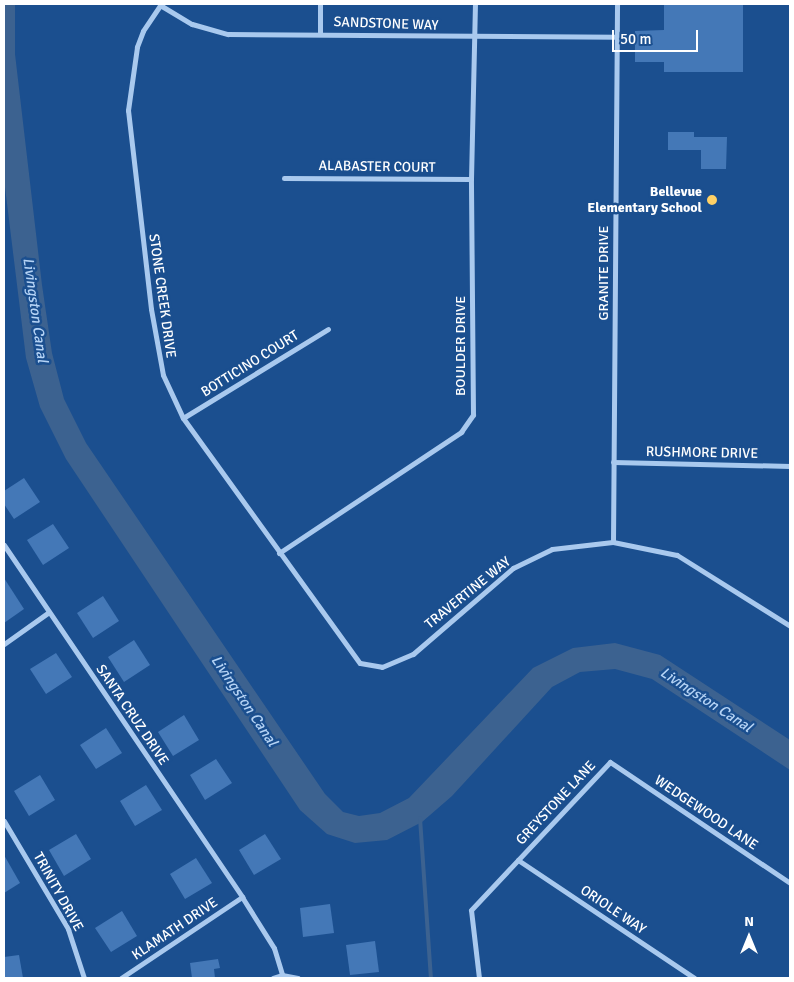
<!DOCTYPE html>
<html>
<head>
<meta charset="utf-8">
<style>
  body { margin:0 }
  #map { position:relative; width:794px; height:982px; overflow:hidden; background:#1b4f8f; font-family:Signika,sans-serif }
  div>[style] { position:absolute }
  .water>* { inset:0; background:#3c6290 }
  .stream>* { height:4px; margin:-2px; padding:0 2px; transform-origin:2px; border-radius:2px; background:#3c6290 }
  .building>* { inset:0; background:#4478b7 }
  .minor>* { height:5px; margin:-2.5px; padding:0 2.5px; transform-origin:2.5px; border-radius:2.5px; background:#a9c9ee }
  .dots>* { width:14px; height:14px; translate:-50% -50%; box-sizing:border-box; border:2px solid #1b4f8f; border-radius:50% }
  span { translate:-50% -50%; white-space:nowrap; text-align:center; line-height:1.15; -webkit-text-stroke:5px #1b4f8f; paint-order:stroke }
  .street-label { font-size:14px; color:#fff }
  .poi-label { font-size:14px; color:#fff; font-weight:700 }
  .right { translate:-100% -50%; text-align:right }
  .water-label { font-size:15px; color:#b5d3f5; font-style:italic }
  .frame { position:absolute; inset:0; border:5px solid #fff; pointer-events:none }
  .north { position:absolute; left:724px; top:912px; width:50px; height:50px; -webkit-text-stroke:4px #1b4f8f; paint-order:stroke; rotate:0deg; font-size:14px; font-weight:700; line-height:20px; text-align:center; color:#fff }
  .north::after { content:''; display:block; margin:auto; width:18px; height:22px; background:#fff; clip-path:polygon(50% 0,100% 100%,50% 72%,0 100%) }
  .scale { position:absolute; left:612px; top:30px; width:86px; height:22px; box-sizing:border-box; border:2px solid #fff; border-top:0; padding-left:6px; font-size:15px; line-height:18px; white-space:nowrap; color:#fff; -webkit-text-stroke:4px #1b4f8f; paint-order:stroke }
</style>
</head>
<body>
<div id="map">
  <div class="water">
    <div style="clip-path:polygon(4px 4px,15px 4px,15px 54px,42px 285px,52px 353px,64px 399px,86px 443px,325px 794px,343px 812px,359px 816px,380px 813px,409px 798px,533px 668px,573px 648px,615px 643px,660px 655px,790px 740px,790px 770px,652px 679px,615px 669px,580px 672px,552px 687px,452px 796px,422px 822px,387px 840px,355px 843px,327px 834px,300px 810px,66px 459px,40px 407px,26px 358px,4px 179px)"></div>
  </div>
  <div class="stream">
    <div style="left:420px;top:818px;width:160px;rotate:86.1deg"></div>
  </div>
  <div class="building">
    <div style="clip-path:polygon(664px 4px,743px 4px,743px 72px,664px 72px,664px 62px,635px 62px,635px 31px,664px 30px)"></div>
    <div style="clip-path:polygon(668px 132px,694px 132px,694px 137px,727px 137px,726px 169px,701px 169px,701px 150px,668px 150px)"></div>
    <div style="clip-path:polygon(24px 478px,40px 502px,14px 519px,4px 504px,4px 491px)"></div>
    <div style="clip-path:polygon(53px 524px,69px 548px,43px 565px,27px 540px)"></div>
    <div style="clip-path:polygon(4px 578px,24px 609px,4px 623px)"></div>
    <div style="clip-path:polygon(103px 596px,119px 621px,93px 638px,77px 613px)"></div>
    <div style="clip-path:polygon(134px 640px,150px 665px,124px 682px,108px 657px)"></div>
    <div style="clip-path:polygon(56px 653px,72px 677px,46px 694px,30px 669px)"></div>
    <div style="clip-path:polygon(184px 715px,199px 740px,173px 756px,158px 732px)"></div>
    <div style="clip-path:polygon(106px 728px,122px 753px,96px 769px,80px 745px)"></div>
    <div style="clip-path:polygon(216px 759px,232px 783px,205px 800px,190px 775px)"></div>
    <div style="clip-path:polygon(40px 775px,55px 800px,29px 816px,14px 791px)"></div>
    <div style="clip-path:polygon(146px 785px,162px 810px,135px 826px,120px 801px)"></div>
    <div style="clip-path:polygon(76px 834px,91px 859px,64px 876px,49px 850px)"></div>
    <div style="clip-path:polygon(265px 834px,281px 859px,254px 875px,239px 850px)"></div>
    <div style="clip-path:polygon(4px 855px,20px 883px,4px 893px)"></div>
    <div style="clip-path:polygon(196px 858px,212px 883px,185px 899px,170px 874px)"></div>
    <div style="clip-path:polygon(330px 904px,334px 933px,303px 937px,300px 908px)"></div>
    <div style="clip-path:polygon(122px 911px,137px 936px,111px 952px,95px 928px)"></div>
    <div style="clip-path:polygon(375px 941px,379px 972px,350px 975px,346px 945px)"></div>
    <div style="clip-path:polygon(19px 955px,23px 978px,4px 978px,4px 957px)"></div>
    <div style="clip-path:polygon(218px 959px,220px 968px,214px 969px,215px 978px,192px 978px,190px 963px)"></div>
  </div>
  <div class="minor">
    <div style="left:161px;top:4px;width:32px;rotate:124deg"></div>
    <div style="left:143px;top:31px;width:17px;rotate:111deg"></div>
    <div style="left:137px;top:47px;width:64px;rotate:98.1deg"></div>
    <div style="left:128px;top:110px;width:200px;rotate:83.4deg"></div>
    <div style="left:151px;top:309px;width:67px;rotate:79.7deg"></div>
    <div style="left:163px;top:375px;width:47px;rotate:65.1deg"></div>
    <div style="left:183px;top:418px;width:302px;rotate:54.2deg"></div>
    <div style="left:360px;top:663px;width:22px;rotate:10deg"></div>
    <div style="left:382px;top:667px;width:34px;rotate:-23deg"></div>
    <div style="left:413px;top:654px;width:132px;rotate:-40.7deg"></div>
    <div style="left:513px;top:568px;width:43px;rotate:-26deg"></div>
    <div style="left:552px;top:549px;width:61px;rotate:-6.5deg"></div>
    <div style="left:613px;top:542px;width:65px;rotate:11.5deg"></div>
    <div style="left:677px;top:555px;width:133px;rotate:32.1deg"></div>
    <div style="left:160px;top:5px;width:37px;rotate:31deg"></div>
    <div style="left:192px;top:24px;width:37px;rotate:16deg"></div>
    <div style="left:228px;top:34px;width:389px;rotate:0.4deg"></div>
    <div style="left:320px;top:33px;width:29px;rotate:-90deg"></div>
    <div style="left:284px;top:178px;width:187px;rotate:0.3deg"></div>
    <div style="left:183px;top:418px;width:170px;rotate:-31.5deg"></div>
    <div style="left:613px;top:462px;width:177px;rotate:1.3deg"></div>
    <div style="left:613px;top:542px;width:538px;rotate:-89.57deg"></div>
    <div style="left:4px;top:545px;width:425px;rotate:55.9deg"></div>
    <div style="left:242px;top:897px;width:60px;rotate:57.9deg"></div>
    <div style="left:274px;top:948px;width:28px;rotate:73deg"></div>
    <div style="left:279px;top:553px;width:219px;rotate:-33.6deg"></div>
    <div style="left:461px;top:432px;width:21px;rotate:-55deg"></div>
    <div style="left:473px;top:415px;width:236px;rotate:-90.5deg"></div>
    <div style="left:471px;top:179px;width:175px;rotate:-88.7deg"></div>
    <div style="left:4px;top:644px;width:55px;rotate:-35.4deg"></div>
    <div style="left:4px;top:821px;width:126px;rotate:59.3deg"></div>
    <div style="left:68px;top:929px;width:52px;rotate:71.9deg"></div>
    <div style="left:518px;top:860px;width:212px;rotate:33.8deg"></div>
    <div style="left:121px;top:978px;width:146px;rotate:-33.8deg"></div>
    <div style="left:273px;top:978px;width:9px;rotate:-18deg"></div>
    <div style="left:282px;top:975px;width:16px;rotate:11deg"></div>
    <div style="left:479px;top:978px;width:68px;rotate:-96.7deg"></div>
    <div style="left:471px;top:910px;width:203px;rotate:-46.8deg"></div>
    <div style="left:610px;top:762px;width:217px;rotate:33.9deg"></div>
  </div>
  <div class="dots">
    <div style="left:712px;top:200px;background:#ffd166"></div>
  </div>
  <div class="street-label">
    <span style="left:386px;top:24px;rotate:2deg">SANDSTONE WAY</span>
    <span style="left:377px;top:167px;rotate:1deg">ALABASTER COURT</span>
    <span style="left:604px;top:273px;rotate:-90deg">GRANITE DRIVE</span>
    <span style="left:162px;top:296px;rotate:82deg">STONE CREEK DRIVE</span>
    <span style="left:461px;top:346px;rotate:-90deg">BOULDER DRIVE</span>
    <span style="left:250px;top:364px;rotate:-32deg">BOTTICINO COURT</span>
    <span style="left:702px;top:453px;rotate:1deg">RUSHMORE DRIVE</span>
    <span style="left:468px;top:593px;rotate:-39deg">TRAVERTINE WAY</span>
    <span style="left:132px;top:715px;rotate:56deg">SANTA CRUZ DRIVE</span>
    <span style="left:556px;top:803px;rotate:-47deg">GREYSTONE LANE</span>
    <span style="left:706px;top:813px;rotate:34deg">WEDGEWOOD LANE</span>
    <span style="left:58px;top:892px;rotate:61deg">TRINITY DRIVE</span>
    <span style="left:613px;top:910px;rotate:34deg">ORIOLE WAY</span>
    <span style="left:175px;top:929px;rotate:-34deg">KLAMATH DRIVE</span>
  </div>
  <div class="poi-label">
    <span class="right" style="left:702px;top:200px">Bellevue<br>Elementary School</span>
  </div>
  <div class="water-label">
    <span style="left:35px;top:310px;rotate:82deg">Livingston Canal</span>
    <span style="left:706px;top:700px;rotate:33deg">Livingston Canal</span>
    <span style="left:244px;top:701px;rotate:56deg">Livingston Canal</span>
  </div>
  <div class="frame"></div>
  <div class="north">N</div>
  <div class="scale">50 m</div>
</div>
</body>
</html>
